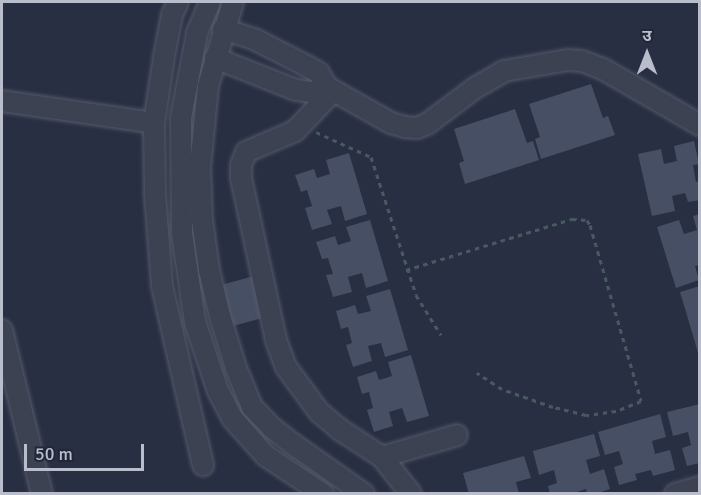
<!DOCTYPE html>
<html>
<head>
<meta charset="utf-8">
<style>
  body { margin:0 }
  #map { position:relative; width:701px; height:495px; overflow:hidden; background:#282f43; font-family:Signika,"Noto Sans Devanagari",sans-serif }
  div>[style] { position:absolute }
  .building>* { inset:0; background:#474f64 }
  .path>* { height:3px; margin-top:-1.5px; transform-origin:0; background:repeating-linear-gradient(90deg,#485a60 0 4.5px,transparent 0 9px) }
  .roads { filter:drop-shadow(0 0 2px #555a6a) drop-shadow(0 0 2px #555a6a) }
  .minor>* { height:20px; margin:-10px; padding:0 10px; transform-origin:10px; border-radius:10px; background:#3c4252 }
  span { translate:-50% -50%; white-space:nowrap; text-align:center; line-height:1.15; -webkit-text-stroke:6px #212738; paint-order:stroke }
  .frame { position:absolute; inset:0; border:3px solid #babecc; pointer-events:none }
  .north { position:absolute; left:617px; top:24px; width:60px; height:60px; -webkit-text-stroke:4px #212738; paint-order:stroke; rotate:0deg; font-size:16px; font-weight:700; line-height:24px; text-align:center; color:#babecc }
  .north::after { content:''; display:block; margin:auto; width:21px; height:27px; background:#babecc; clip-path:polygon(50% 0,100% 100%,50% 72%,0 100%) }
  .scale { position:absolute; left:24px; top:444px; width:120px; height:27px; box-sizing:border-box; border:3px solid #babecc; border-top:0; padding-left:8px; font-size:18px; line-height:21px; white-space:nowrap; color:#babecc; -webkit-text-stroke:4px #212738; paint-order:stroke }
</style>
</head>
<body>
<div id="map">
  <div class="building">
    <div style="clip-path:polygon(591px 84px,603px 118px,608px 116px,615px 135px,541px 159px,535px 139px,540px 137px,529px 104px)"></div>
    <div style="clip-path:polygon(515px 109px,527px 143px,533px 141px,539px 160px,465px 184px,459px 163px,464px 161px,454px 129px)"></div>
    <div style="clip-path:polygon(694px 141px,699px 164px,693px 165px,696px 182px,700px 181px,700px 200px,688px 202px,685px 193px,672px 196px,675px 211px,652px 216px,638px 154px,661px 149px,664px 164px,677px 161px,674px 146px)"></div>
    <div style="clip-path:polygon(349px 153px,367px 214px,345px 221px,341px 206px,327px 210px,332px 224px,312px 230px,305px 208px,312px 206px,307px 190px,301px 192px,295px 175px,314px 169px,317px 178px,330px 174px,326px 160px)"></div>
    <div style="clip-path:polygon(700px 214px,700px 265px,695px 266px,699px 280px,676px 288px,657px 227px,679px 220px,684px 234px,697px 230px,693px 216px)"></div>
    <div style="clip-path:polygon(370px 220px,388px 281px,366px 288px,362px 273px,348px 277px,352px 292px,333px 297px,326px 275px,333px 274px,328px 258px,322px 259px,316px 242px,335px 236px,338px 245px,351px 241px,346px 227px)"></div>
    <div style="clip-path:polygon(258px 275px,270px 316px,233px 326px,221px 285px)"></div>
    <div style="clip-path:polygon(700px 286px,700px 356px,699px 356px,680px 292px)"></div>
    <div style="clip-path:polygon(390px 289px,408px 350px,385px 357px,381px 343px,368px 346px,372px 361px,353px 367px,346px 345px,352px 343px,348px 327px,341px 329px,336px 311px,355px 305px,358px 314px,371px 311px,366px 296px)"></div>
    <div style="clip-path:polygon(411px 355px,429px 416px,407px 422px,402px 408px,389px 412px,393px 426px,374px 432px,367px 410px,373px 408px,369px 392px,362px 394px,357px 377px,376px 371px,379px 380px,392px 376px,388px 362px)"></div>
    <div style="clip-path:polygon(700px 404px,700px 463px,687px 466px,682px 448px,691px 445px,688px 432px,673px 436px,667px 412px)"></div>
    <div style="clip-path:polygon(660px 414px,666px 437px,652px 441px,655px 454px,670px 450px,675px 470px,653px 476px,651px 470px,635px 474px,637px 480px,619px 485px,614px 467px,623px 464px,619px 451px,605px 455px,598px 432px)"></div>
    <div style="clip-path:polygon(594px 434px,600px 456px,586px 460px,590px 474px,604px 469px,610px 489px,594px 494px,587px 494px,586px 489px,570px 494px,550px 494px,548px 486px,557px 483px,554px 470px,539px 475px,533px 451px)"></div>
    <div style="clip-path:polygon(524px 456px,531px 478px,516px 482px,519px 494px,469px 494px,463px 473px)"></div>
  </div>
  <div class="path">
    <div style="left:316px;top:132px;width:60px;rotate:24.4deg"></div>
    <div style="left:371px;top:157px;width:145px;rotate:71.9deg"></div>
    <div style="left:416px;top:295px;width:47px;rotate:58deg"></div>
    <div style="left:406px;top:270px;width:174px;rotate:-17.1deg"></div>
    <div style="left:572px;top:219px;width:15px;rotate:4deg"></div>
    <div style="left:587px;top:220px;width:6px;rotate:59deg"></div>
    <div style="left:590px;top:225px;width:183px;rotate:73.8deg"></div>
    <div style="left:641px;top:401px;width:27px;rotate:158deg"></div>
    <div style="left:616px;top:411px;width:30px;rotate:172deg"></div>
    <div style="left:586px;top:415px;width:34px;rotate:-166deg"></div>
    <div style="left:553px;top:407px;width:54px;rotate:-160.6deg"></div>
    <div style="left:502px;top:389px;width:30px;rotate:-147deg"></div>
  </div>
  <div class="roads">
    <div class="minor">
      <div style="left:178px;top:2px;width:14px;rotate:115deg"></div>
      <div style="left:172px;top:15px;width:43px;rotate:100.8deg"></div>
      <div style="left:164px;top:57px;width:67px;rotate:98.6deg"></div>
      <div style="left:154px;top:123px;width:71px;rotate:89.2deg"></div>
      <div style="left:155px;top:194px;width:92px;rotate:85.6deg"></div>
      <div style="left:162px;top:286px;width:184px;rotate:77.1deg"></div>
      <div style="left:210px;top:2px;width:34px;rotate:113deg"></div>
      <div style="left:197px;top:33px;width:86px;rotate:100.7deg"></div>
      <div style="left:181px;top:118px;width:115px;rotate:89.5deg"></div>
      <div style="left:182px;top:233px;width:90px;rotate:81.7deg"></div>
      <div style="left:195px;top:322px;width:73px;rotate:71.6deg"></div>
      <div style="left:218px;top:391px;width:32px;rotate:62deg"></div>
      <div style="left:233px;top:419px;width:50px;rotate:48.3deg"></div>
      <div style="left:266px;top:456px;width:69px;rotate:33.7deg"></div>
      <div style="left:233px;top:2px;width:88px;rotate:106.6deg"></div>
      <div style="left:208px;top:86px;width:82px;rotate:95.6deg"></div>
      <div style="left:200px;top:168px;width:52px;rotate:87.8deg"></div>
      <div style="left:202px;top:220px;width:50px;rotate:82deg"></div>
      <div style="left:209px;top:270px;width:47px;rotate:76.6deg"></div>
      <div style="left:220px;top:316px;width:54px;rotate:72.9deg"></div>
      <div style="left:236px;top:368px;width:42px;rotate:67.7deg"></div>
      <div style="left:252px;top:407px;width:28px;rotate:46deg"></div>
      <div style="left:271px;top:427px;width:28px;rotate:38deg"></div>
      <div style="left:293px;top:444px;width:87px;rotate:35.2deg"></div>
      <div style="left:223px;top:29px;width:35px;rotate:18deg"></div>
      <div style="left:256px;top:40px;width:59px;rotate:27deg"></div>
      <div style="left:309px;top:67px;width:12px;rotate:31deg"></div>
      <div style="left:319px;top:73px;width:16px;rotate:60deg"></div>
      <div style="left:327px;top:87px;width:73px;rotate:29.4deg"></div>
      <div style="left:391px;top:123px;width:15px;rotate:16deg"></div>
      <div style="left:405px;top:127px;width:12px;rotate:5deg"></div>
      <div style="left:417px;top:128px;width:11px;rotate:-22deg"></div>
      <div style="left:427px;top:124px;width:60px;rotate:-36.9deg"></div>
      <div style="left:475px;top:88px;width:34px;rotate:-30deg"></div>
      <div style="left:504px;top:71px;width:65px;rotate:-9.8deg"></div>
      <div style="left:568px;top:60px;width:14px;rotate:4deg"></div>
      <div style="left:582px;top:61px;width:22px;rotate:21deg"></div>
      <div style="left:603px;top:69px;width:112px;rotate:30deg"></div>
      <div style="left:215px;top:58px;width:87px;rotate:21.6deg"></div>
      <div style="left:296px;top:90px;width:17px;rotate:7deg"></div>
      <div style="left:313px;top:92px;width:15px;rotate:-20deg"></div>
      <div style="left:333px;top:91px;width:55px;rotate:133.5deg"></div>
      <div style="left:295px;top:131px;width:53px;rotate:156.8deg"></div>
      <div style="left:246px;top:152px;width:14px;rotate:111deg"></div>
      <div style="left:241px;top:165px;width:13px;rotate:90deg"></div>
      <div style="left:241px;top:178px;width:166px;rotate:77.8deg"></div>
      <div style="left:276px;top:340px;width:29px;rotate:70deg"></div>
      <div style="left:286px;top:367px;width:56px;rotate:53.7deg"></div>
      <div style="left:319px;top:412px;width:26px;rotate:40deg"></div>
      <div style="left:339px;top:429px;width:51px;rotate:33.1deg"></div>
      <div style="left:382px;top:457px;width:47px;rotate:51.9deg"></div>
      <div style="left:2px;top:101px;width:154px;rotate:8.2deg"></div>
      <div style="left:2px;top:330px;width:169px;rotate:76.3deg"></div>
      <div style="left:382px;top:457px;width:78px;rotate:-16.3deg"></div>
      <div style="left:675px;top:494px;width:26px;rotate:-16deg"></div>
    </div>
  </div>
  <div class="frame"></div>
  <div class="north">उ</div>
  <div class="scale">50 m</div>
</div>
</body>
</html>
